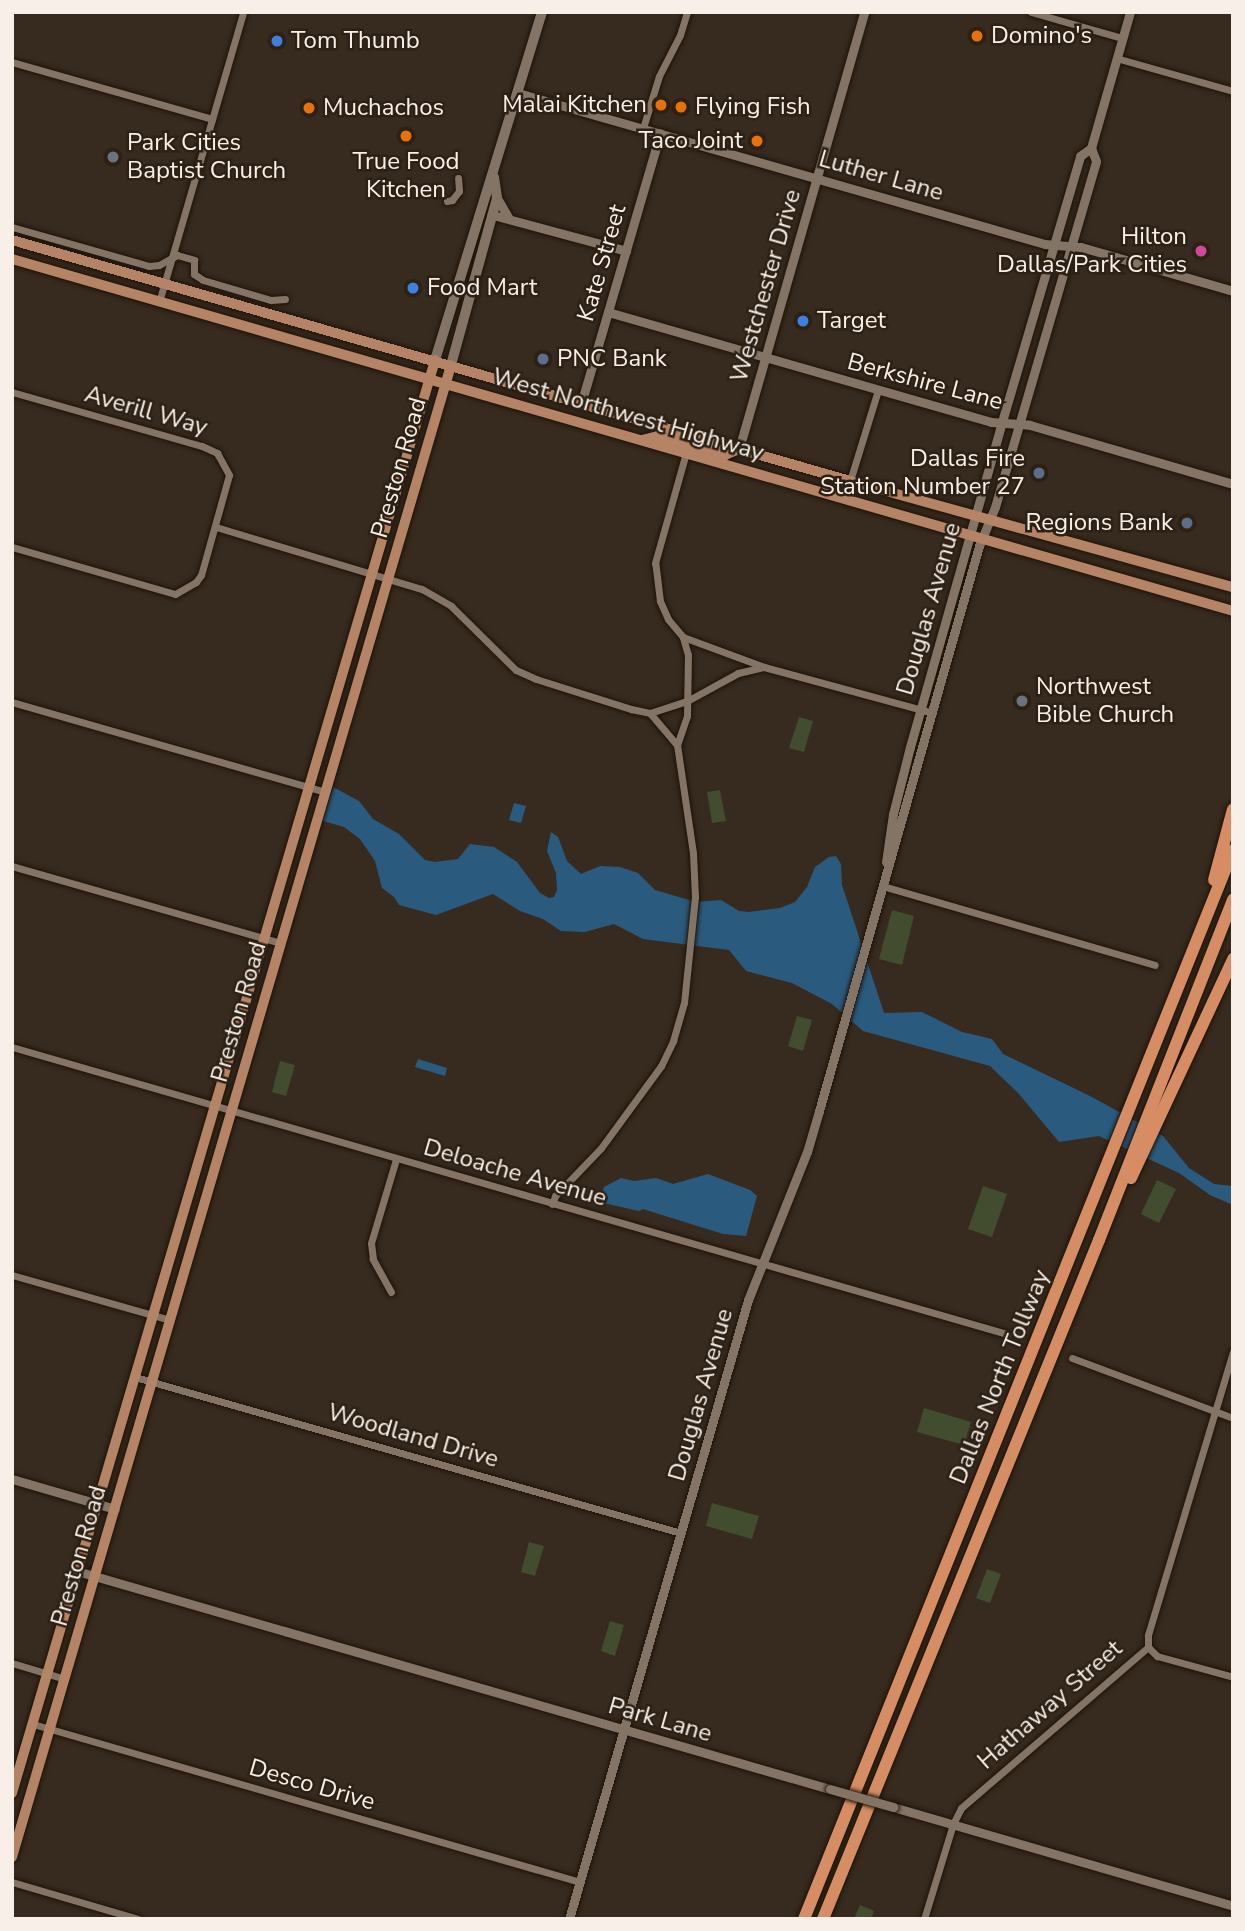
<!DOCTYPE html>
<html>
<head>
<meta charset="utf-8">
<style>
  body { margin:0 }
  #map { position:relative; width:1245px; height:1931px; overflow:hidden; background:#372b1f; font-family:"Nunito Sans",sans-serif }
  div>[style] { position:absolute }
  .green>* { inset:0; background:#424c2e }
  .water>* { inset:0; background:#2a5b7f }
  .roads { filter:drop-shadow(0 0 2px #1e1308) drop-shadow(0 0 2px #1e1308) }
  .minor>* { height:7px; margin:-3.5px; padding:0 3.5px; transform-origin:3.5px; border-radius:3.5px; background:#837466 }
  .tertiary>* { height:9px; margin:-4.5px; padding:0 4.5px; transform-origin:4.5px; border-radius:4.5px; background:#837466 }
  .secondary>* { height:10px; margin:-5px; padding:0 5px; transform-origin:5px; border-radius:5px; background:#837466 }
  .primary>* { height:10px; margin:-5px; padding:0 5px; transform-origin:5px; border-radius:5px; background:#b58365 }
  .motorway>* { height:12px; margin:-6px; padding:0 6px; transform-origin:6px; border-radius:6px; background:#d68d64 }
  .bridges { filter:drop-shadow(0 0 2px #1e1308) drop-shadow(0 0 2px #1e1308) }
  .tertiary-bridge>* { height:9px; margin:-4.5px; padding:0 4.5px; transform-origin:4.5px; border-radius:4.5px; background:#837466 }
  .dots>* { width:19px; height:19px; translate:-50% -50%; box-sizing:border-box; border:4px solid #2d2115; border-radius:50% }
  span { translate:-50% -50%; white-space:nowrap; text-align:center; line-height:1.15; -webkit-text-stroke:5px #2d2115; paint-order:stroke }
  .poi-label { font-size:24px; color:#f8f0e8 }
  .left { translate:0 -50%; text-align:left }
  .right { translate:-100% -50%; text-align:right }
  .street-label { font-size:24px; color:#f8f0e8 }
  .frame { position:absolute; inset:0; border:14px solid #f8f0e8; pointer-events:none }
</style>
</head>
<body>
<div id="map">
  <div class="green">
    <div style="clip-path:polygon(799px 717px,813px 721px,804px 752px,789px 748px)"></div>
    <div style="clip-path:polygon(720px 790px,726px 821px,712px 823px,707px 792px)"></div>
    <div style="clip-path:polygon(892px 910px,914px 916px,902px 965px,879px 959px)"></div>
    <div style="clip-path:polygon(797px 1016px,812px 1020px,803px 1051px,788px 1046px)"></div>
    <div style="clip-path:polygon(280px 1061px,295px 1065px,286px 1096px,272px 1092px)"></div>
    <div style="clip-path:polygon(1157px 1180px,1176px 1189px,1159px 1223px,1141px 1214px)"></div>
    <div style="clip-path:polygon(983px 1186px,1007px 1194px,992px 1237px,968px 1229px)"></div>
    <div style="clip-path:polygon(924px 1408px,971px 1422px,964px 1445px,917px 1432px)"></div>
    <div style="clip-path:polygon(712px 1503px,759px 1516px,752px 1539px,706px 1526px)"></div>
    <div style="clip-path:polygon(529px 1542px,544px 1546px,535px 1576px,521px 1572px)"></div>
    <div style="clip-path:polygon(987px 1569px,1001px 1574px,990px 1603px,976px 1598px)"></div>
    <div style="clip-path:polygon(610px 1621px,624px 1625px,615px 1656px,601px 1651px)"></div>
    <div style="clip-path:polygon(860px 1905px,874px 1911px,871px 1919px,854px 1919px)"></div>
  </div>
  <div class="water">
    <div style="clip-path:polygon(333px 787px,359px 801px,373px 819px,399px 834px,425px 860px,435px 862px,458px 859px,470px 844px,494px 847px,517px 862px,540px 893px,549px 898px,554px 897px,557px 890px,556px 873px,547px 851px,551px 832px,558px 837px,567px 861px,581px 874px,600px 866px,620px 867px,638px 873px,655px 890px,696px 902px,721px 900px,739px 911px,749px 912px,780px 908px,795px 902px,807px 887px,815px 867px,829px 857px,836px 856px,841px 864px,842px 885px,884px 1013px,922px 1012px,962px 1032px,992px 1039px,1003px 1054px,1090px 1096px,1163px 1136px,1189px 1168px,1214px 1184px,1233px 1186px,1233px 1205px,1210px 1195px,1179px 1173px,1099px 1136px,1059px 1142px,1019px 1094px,990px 1066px,863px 1031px,832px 1004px,792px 983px,746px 971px,729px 950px,643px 939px,614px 924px,585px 932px,561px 931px,543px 919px,520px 911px,493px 894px,436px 915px,399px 905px,394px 897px,382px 888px,375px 861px,360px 839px,344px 827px,323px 821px)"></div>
    <div style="clip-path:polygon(514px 803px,526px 806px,521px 823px,509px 820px)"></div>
    <div style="clip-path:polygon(418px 1059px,447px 1068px,445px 1076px,415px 1067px)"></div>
    <div style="clip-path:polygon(708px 1174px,750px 1190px,757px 1196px,746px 1236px,723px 1234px,643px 1209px,639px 1211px,599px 1202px,604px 1187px,621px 1178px,634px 1181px,656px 1178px,673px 1184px)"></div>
  </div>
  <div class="roads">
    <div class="minor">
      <div style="left:1031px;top:12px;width:95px;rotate:15.9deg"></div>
      <div style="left:1116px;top:58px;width:122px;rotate:15.8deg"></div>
      <div style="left:12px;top:62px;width:208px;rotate:15.9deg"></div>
      <div style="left:643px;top:128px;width:54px;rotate:-72.9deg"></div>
      <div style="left:659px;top:76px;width:46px;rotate:-62.9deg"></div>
      <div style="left:680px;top:35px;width:24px;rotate:-73deg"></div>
      <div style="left:447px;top:201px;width:5px;rotate:-11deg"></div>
      <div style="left:452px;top:200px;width:11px;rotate:-52deg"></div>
      <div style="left:459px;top:191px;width:13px;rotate:-94deg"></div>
      <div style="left:12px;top:227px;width:142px;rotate:15.9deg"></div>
      <div style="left:149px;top:266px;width:10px;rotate:-6deg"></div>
      <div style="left:159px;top:265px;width:21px;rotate:-29deg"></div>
      <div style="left:177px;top:255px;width:18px;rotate:16deg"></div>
      <div style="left:194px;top:260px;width:14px;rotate:90deg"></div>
      <div style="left:194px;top:274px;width:11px;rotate:34deg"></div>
      <div style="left:203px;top:280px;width:71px;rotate:16.4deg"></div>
      <div style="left:271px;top:300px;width:14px;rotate:-4deg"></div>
      <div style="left:159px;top:302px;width:302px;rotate:-73.8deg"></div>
      <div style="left:12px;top:392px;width:198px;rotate:15.9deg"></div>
      <div style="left:202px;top:446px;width:17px;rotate:25deg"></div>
      <div style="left:217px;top:453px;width:25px;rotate:61deg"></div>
      <div style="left:229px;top:475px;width:104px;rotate:105.6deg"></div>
      <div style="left:201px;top:575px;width:9px;rotate:126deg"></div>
      <div style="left:196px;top:582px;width:24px;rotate:150deg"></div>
      <div style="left:175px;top:594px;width:170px;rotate:-163.9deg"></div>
      <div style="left:850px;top:481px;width:95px;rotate:-72.9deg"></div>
      <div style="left:216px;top:527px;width:215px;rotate:16.8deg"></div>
      <div style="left:422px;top:589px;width:34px;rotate:30deg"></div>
      <div style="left:451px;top:606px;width:91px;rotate:44.6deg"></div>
      <div style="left:516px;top:670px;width:22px;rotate:24deg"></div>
      <div style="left:536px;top:679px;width:100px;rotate:17.5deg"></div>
      <div style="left:631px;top:709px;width:19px;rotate:12deg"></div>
      <div style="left:650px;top:713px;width:39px;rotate:-18deg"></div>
      <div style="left:687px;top:701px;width:58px;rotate:-28.8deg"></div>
      <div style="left:738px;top:673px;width:27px;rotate:-13deg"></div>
      <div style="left:683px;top:637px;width:86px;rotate:20.3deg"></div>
      <div style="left:764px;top:667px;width:175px;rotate:15.2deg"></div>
      <div style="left:12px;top:702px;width:326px;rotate:16deg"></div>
      <div style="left:677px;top:745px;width:31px;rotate:-71deg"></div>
      <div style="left:687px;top:716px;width:61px;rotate:-89.1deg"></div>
      <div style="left:688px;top:655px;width:19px;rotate:-106deg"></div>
      <div style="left:683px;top:637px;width:23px;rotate:-130deg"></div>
      <div style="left:668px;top:619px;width:20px;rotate:-114deg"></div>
      <div style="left:660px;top:601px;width:38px;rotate:-97deg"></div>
      <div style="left:655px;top:563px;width:114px;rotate:-74.3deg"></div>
      <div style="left:12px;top:866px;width:280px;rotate:16deg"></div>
      <div style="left:883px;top:886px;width:283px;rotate:16.2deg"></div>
      <div style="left:12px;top:1047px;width:1036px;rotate:16.09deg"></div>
      <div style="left:552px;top:1204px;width:9px;rotate:-69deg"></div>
      <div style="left:555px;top:1196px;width:66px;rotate:-46.2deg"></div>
      <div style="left:601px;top:1148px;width:102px;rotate:-53.8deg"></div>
      <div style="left:661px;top:1066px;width:28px;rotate:-64deg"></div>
      <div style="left:673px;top:1041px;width:40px;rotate:-74deg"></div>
      <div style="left:684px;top:1003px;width:107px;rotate:-84.1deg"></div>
      <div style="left:695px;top:897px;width:44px;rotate:-92.6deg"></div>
      <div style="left:693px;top:853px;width:109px;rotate:-98.4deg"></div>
      <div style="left:677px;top:745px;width:42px;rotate:-130.2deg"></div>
      <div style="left:12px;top:1275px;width:164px;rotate:15.9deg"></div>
      <div style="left:391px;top:1292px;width:38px;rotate:-119deg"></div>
      <div style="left:373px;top:1259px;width:16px;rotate:-97deg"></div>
      <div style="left:371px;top:1243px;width:88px;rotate:-73.4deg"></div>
      <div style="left:1072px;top:1358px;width:172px;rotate:20.4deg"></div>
      <div style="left:135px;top:1377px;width:568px;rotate:15.95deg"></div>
      <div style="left:1148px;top:1647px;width:13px;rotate:45deg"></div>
      <div style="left:1157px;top:1656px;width:79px;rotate:15.4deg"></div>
      <div style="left:12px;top:1663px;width:55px;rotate:16.8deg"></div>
      <div style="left:33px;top:1724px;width:569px;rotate:16.11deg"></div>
      <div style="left:12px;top:1882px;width:131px;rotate:16.4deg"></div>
      <div style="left:924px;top:1919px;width:99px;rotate:-73deg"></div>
      <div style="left:953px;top:1824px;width:18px;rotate:-63deg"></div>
      <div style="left:961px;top:1808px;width:247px;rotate:-40.7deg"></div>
      <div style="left:1148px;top:1647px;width:12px;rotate:-90deg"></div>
      <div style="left:1148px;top:1635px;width:295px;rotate:-73.3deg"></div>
    </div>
    <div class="tertiary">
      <div style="left:518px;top:93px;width:548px;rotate:15.99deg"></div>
      <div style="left:1045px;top:244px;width:36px;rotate:5deg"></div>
      <div style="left:1081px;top:247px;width:158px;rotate:16.1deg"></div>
      <div style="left:497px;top:198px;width:24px;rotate:60deg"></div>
      <div style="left:493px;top:215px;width:138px;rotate:15.1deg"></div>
      <div style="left:608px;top:312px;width:398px;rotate:16deg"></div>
      <div style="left:991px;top:422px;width:39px;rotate:4deg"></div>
      <div style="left:1030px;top:425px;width:211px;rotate:16.2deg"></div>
      <div style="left:581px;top:404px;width:282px;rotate:-73.7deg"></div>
      <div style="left:739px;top:449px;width:455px;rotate:-74deg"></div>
      <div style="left:886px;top:862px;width:49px;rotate:-81.7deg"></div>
      <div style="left:893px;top:814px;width:69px;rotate:-75.8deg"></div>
      <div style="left:910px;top:747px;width:335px;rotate:-74.2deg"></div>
      <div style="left:1001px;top:425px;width:280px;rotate:-73.6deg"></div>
      <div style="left:1080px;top:156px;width:14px;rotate:-36deg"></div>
      <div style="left:1091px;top:148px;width:141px;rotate:-74deg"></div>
      <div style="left:12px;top:1479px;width:107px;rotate:16.2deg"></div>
      <div style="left:77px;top:1571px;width:784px;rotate:16.15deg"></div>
      <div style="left:893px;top:1807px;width:354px;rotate:16.2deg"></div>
      <div style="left:569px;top:1919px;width:644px;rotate:-73.87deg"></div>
      <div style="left:748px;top:1300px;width:159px;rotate:-68.3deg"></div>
      <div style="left:807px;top:1152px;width:43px;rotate:-73.7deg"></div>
      <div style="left:819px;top:1111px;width:587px;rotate:-74.19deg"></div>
      <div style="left:979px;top:546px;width:42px;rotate:-67.7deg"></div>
      <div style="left:995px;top:507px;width:360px;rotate:-73.7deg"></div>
      <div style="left:1096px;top:161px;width:14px;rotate:-111deg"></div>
    </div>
    <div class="secondary">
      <div style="left:435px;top:360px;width:364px;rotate:-72.9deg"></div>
      <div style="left:451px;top:365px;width:173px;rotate:-74.6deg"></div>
      <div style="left:497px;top:198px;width:21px;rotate:-98deg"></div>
    </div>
    <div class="primary">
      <div style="left:12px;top:240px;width:872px;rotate:16.04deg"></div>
      <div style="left:850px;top:481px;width:397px;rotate:15.5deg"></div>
      <div style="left:12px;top:259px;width:1271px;rotate:16.08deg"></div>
      <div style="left:642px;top:440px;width:16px;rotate:-14deg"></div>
      <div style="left:658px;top:436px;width:70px;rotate:15.8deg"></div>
      <div style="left:725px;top:455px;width:15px;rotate:-23deg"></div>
      <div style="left:12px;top:1793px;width:1494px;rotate:-73.55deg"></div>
      <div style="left:12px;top:1857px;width:1555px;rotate:-73.6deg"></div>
    </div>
    <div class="motorway">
      <div style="left:1214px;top:880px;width:73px;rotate:-75deg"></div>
      <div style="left:1131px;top:1178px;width:242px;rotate:-65deg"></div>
      <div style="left:804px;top:1919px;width:1152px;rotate:-68.13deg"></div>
      <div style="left:823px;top:1919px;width:733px;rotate:-67.88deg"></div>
      <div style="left:1099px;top:1240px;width:366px;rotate:-68.5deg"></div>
    </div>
  </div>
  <div class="bridges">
    <div class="tertiary-bridge">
      <div style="left:830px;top:1789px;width:66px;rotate:15.9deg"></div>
    </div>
  </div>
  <div class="dots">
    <div style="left:977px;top:36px;background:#e8710a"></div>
    <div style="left:277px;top:41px;background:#3f7fe0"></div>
    <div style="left:661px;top:105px;background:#e8710a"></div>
    <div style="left:681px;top:107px;background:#e8710a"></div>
    <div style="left:309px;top:108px;background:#e8710a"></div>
    <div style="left:406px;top:136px;background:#e8710a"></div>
    <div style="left:757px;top:141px;background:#e8710a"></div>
    <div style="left:113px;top:157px;background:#6b7280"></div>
    <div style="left:1201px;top:251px;background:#d1479c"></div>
    <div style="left:413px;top:288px;background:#3f7fe0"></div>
    <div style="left:803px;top:321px;background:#3f7fe0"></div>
    <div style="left:543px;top:359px;background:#5c6f8a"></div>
    <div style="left:1039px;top:473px;background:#5c6f8a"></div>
    <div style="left:1187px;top:523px;background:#5c6f8a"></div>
    <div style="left:1022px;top:701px;background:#6b7280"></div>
  </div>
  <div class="poi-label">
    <span class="left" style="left:991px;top:36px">Domino's</span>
    <span class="left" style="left:291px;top:41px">Tom Thumb</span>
    <span class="right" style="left:647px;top:105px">Malai Kitchen</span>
    <span class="left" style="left:695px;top:107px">Flying Fish</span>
    <span class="left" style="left:323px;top:108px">Muchachos</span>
    <span class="right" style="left:743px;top:141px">Taco Joint</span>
    <span class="left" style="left:127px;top:157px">Park Cities<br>Baptist Church</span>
    <span style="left:406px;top:176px">True Food<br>Kitchen</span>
    <span class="right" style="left:1187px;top:251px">Hilton<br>Dallas/Park Cities</span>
    <span class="left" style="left:427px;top:288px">Food Mart</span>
    <span class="left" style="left:817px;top:321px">Target</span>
    <span class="left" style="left:557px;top:359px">PNC Bank</span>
    <span class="right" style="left:1025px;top:473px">Dallas Fire<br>Station Number 27</span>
    <span class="right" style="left:1173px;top:523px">Regions Bank</span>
    <span class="left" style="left:1036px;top:701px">Northwest<br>Bible Church</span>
  </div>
  <div class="street-label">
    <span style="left:881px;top:176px;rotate:16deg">Luther Lane</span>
    <span style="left:602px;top:263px;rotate:-74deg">Kate Street</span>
    <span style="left:766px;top:286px;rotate:-74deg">Westchester Drive</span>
    <span style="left:925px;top:382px;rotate:15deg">Berkshire Lane</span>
    <span style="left:146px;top:411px;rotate:16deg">Averill Way</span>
    <span style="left:628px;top:415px;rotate:16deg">West Northwest Highway</span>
    <span style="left:399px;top:468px;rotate:-74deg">Preston Road</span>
    <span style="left:929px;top:609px;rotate:-74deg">Douglas Avenue</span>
    <span style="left:239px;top:1012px;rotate:-74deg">Preston Road</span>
    <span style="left:515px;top:1173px;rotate:16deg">Deloache Avenue</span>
    <span style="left:1000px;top:1377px;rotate:-68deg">Dallas North Tollway</span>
    <span style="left:701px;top:1395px;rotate:-74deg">Douglas Avenue</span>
    <span style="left:413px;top:1436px;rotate:16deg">Woodland Drive</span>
    <span style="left:79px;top:1556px;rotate:-74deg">Preston Road</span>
    <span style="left:1050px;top:1705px;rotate:-41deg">Hathaway Street</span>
    <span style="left:660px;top:1720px;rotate:16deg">Park Lane</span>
    <span style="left:312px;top:1785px;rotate:16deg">Desco Drive</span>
  </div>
  <div class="frame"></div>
</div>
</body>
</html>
